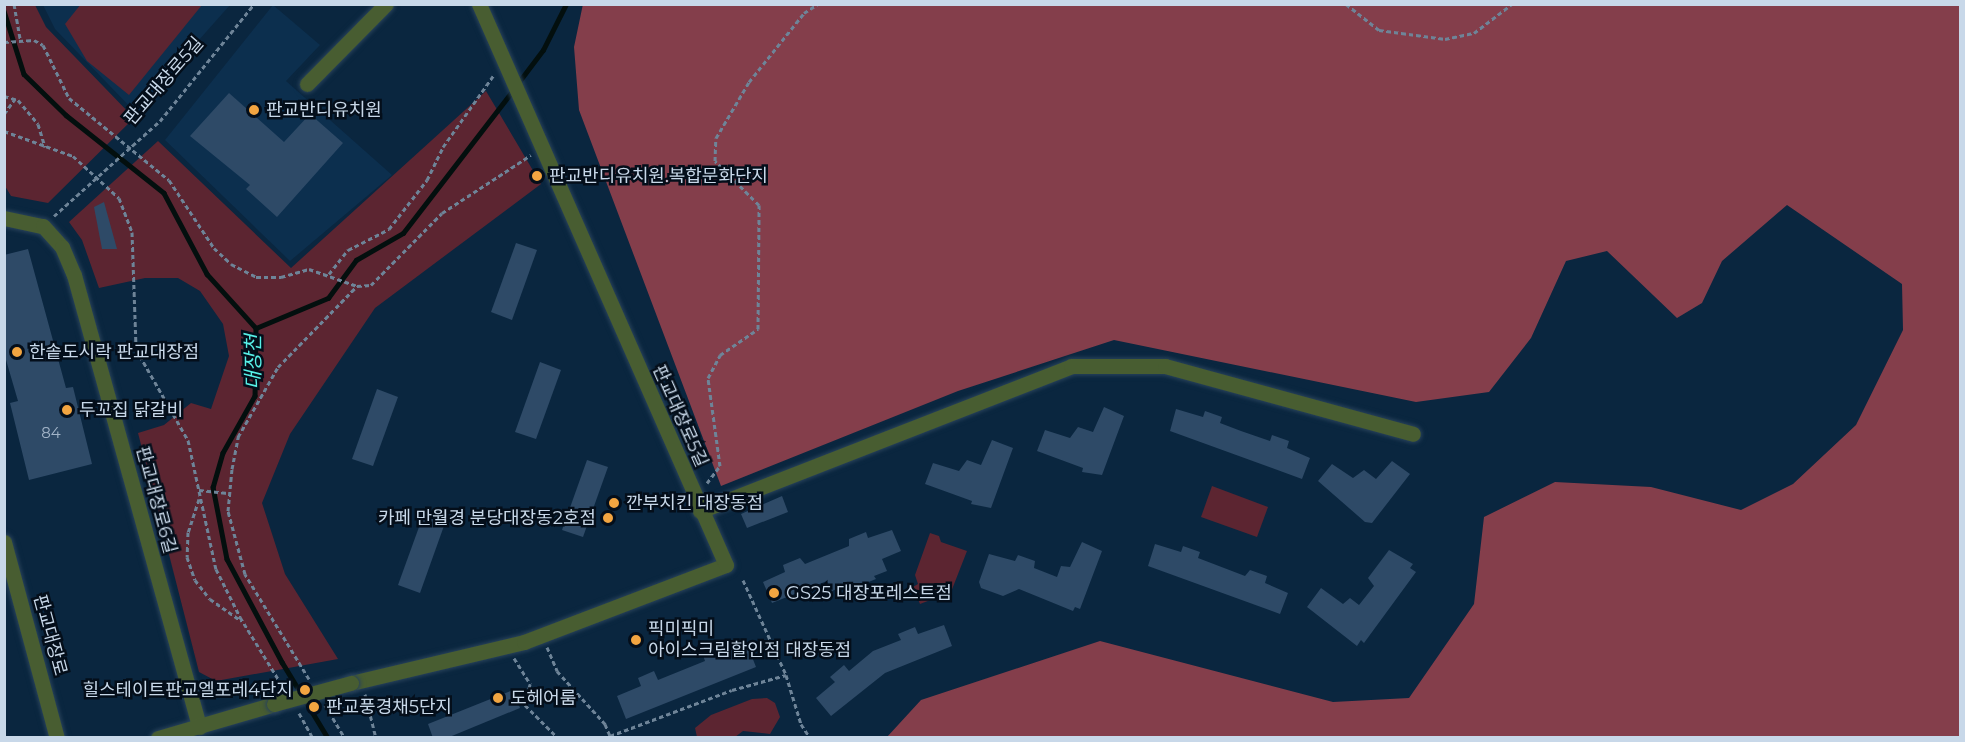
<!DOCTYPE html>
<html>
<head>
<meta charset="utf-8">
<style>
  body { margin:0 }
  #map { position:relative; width:1965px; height:742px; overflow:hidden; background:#0a263f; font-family:Montserrat,"Noto Sans KR",sans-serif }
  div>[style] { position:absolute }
  .built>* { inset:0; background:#0c2f4e }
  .green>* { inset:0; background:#5c2531 }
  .forest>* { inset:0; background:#843e4b }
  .stream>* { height:4.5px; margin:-2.25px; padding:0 2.25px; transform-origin:2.25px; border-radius:2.25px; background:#030f0e }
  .building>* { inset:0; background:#2e4a67 }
  .path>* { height:3px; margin-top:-1.5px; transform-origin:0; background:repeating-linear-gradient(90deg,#6e8498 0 4.5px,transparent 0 7.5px) }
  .roads { filter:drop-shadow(0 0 2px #28425a) drop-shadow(0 0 2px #28425a) }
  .minor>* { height:15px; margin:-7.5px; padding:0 7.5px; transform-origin:7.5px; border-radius:7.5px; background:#485d31 }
  .bridges { filter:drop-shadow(0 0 2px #28425a) drop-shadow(0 0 2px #28425a) }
  .minor-bridge>* { height:15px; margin:-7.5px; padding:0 7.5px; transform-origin:7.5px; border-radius:7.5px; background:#485d31 }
  .dots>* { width:16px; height:16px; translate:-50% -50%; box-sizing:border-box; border:3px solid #040e1a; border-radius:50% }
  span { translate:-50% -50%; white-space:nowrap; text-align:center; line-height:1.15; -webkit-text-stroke:5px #040e1a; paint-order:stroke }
  .number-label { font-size:15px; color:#a2b4c8 }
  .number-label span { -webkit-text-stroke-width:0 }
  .street-label { font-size:18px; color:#c8d8e9 }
  .poi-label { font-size:18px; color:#c8d8e9 }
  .left { translate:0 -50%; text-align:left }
  .right { translate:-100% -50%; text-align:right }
  .water-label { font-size:20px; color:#57f0e7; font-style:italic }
  .frame { position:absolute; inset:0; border:6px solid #c8d8e9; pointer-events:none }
</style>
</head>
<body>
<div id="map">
  <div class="built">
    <div style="clip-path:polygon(43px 5px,230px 5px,135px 112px,55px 29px)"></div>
    <div style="clip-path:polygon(273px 5px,320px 45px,286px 81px,392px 175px,290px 261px,165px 140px)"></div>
  </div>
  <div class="green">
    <div style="clip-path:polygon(5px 4px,35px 5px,46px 27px,134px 118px,48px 203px,11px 196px,5px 186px)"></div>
    <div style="clip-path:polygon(81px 4px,202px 4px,202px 5px,129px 95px,87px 61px,65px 24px)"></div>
    <div style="clip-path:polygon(486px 91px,541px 184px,375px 308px,290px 434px,262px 503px,285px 574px,338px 659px,216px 681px,199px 672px,138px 433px,164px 425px,191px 403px,211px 409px,229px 356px,223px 324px,200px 291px,178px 278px,145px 278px,99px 288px,82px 240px,69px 222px,158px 141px,291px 268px)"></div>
    <div style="clip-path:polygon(1212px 486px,1268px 507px,1257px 537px,1201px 517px)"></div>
    <div style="clip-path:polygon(930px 533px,939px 536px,941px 542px,967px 551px,951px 592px,920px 604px,913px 587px,918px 584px,915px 575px)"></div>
    <div style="clip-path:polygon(767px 698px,775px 703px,780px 717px,770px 734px,743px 731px,735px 737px,697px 737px,695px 728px,711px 715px,752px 699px)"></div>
  </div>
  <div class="forest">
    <div style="clip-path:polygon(583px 4px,1960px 5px,1960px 737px,887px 737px,921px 700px,1100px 641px,1333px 702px,1409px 698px,1474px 604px,1484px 517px,1555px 482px,1651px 487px,1741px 510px,1793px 484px,1856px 425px,1903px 330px,1902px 284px,1787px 205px,1722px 261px,1702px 303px,1677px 318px,1607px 251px,1566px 261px,1531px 338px,1489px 392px,1416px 402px,1114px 340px,958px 391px,721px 486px,579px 110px,574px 47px)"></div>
  </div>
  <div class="stream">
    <div style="left:4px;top:11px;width:66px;rotate:72.4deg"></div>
    <div style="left:24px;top:74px;width:59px;rotate:44.3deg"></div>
    <div style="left:66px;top:115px;width:125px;rotate:38.5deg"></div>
    <div style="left:164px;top:193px;width:92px;rotate:62deg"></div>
    <div style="left:207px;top:274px;width:73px;rotate:47.8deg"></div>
    <div style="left:256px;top:328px;width:68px;rotate:90.8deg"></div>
    <div style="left:255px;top:396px;width:65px;rotate:119.3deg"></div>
    <div style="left:223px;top:453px;width:35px;rotate:106deg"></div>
    <div style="left:213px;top:487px;width:73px;rotate:79deg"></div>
    <div style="left:227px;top:559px;width:117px;rotate:61.9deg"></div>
    <div style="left:282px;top:662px;width:89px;rotate:58.8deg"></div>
    <div style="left:518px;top:83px;width:41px;rotate:-52.9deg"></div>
    <div style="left:543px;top:50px;width:51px;rotate:-63.4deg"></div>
    <div style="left:256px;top:328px;width:78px;rotate:-22.6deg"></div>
    <div style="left:328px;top:298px;width:47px;rotate:-53.6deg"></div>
    <div style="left:356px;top:260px;width:54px;rotate:-29.9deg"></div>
    <div style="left:403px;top:233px;width:180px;rotate:-52.4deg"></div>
  </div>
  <div class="building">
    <div style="clip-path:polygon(229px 93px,284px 142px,310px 114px,343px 143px,277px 217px,246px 189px,250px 185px,190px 136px)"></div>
    <div style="clip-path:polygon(104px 202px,117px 249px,102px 249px,94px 207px)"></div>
    <div style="clip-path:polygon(516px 243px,537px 250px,512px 320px,491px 312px)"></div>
    <div style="clip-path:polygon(28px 249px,66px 388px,73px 387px,92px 464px,29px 480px,10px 403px,18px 401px,4px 353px,4px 255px)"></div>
    <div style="clip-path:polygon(540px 362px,561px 370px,536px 439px,515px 432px)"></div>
    <div style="clip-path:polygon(377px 389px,398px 397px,373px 466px,352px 459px)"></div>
    <div style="clip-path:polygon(1104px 407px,1124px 416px,1102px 475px,1082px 472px,1083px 468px,1037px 451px,1045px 430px,1070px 438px,1078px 427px,1093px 432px)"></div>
    <div style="clip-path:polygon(1176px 409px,1203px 417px,1205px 411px,1222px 417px,1220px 423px,1241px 431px,1270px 441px,1272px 435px,1289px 441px,1287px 448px,1310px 458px,1302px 479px,1170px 431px)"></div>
    <div style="clip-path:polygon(992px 440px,1013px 448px,991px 508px,971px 504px,972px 501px,925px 484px,933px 463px,959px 471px,967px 460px,981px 465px)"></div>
    <div style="clip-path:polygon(587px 460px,608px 467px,583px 537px,562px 530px)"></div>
    <div style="clip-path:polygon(1392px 461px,1410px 474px,1372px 523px,1365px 522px,1318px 481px,1332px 464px,1353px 478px,1364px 470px,1376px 479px)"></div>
    <div style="clip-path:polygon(782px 496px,788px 512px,747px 528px,741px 514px)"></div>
    <div style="clip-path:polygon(423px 516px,445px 523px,420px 593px,398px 585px)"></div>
    <div style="clip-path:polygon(892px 530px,901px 551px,882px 559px,887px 571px,874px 576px,876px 579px,844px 592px,842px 587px,832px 591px,827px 581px,772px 603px,763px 582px,785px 572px,783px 565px,800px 558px,805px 564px,849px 546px,849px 539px,866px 532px,868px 538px)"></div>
    <div style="clip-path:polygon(1082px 542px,1102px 551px,1080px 609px,1075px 607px,1073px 611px,1019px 589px,1003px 596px,981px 588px,979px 582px,989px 554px,1015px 561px,1018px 555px,1035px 561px,1034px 568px,1057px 577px,1061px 566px,1070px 567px)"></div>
    <div style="clip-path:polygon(1155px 544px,1181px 552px,1183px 546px,1200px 552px,1198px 558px,1245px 576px,1250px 570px,1267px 576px,1265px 583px,1288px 593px,1280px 614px,1148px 566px)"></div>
    <div style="clip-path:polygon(1389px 550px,1413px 564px,1410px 568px,1416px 572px,1364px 643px,1361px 640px,1357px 646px,1307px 607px,1321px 588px,1343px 604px,1350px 598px,1359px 605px,1374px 586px,1368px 578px)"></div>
    <div style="clip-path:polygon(944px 625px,952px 646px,885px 673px,831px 716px,816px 698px,835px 682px,830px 677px,844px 665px,849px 671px,873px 651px,901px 640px,898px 634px,915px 627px,918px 634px)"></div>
    <div style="clip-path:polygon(747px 644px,756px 667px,626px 719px,617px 696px,641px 686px,638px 678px,654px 671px,658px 680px,705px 661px,702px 652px,719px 645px,722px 654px)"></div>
    <div style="clip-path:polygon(513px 690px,520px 708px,447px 738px,433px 738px,428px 724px)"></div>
  </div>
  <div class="path">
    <div style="left:14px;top:4px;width:36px;rotate:80deg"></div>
    <div style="left:1346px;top:4px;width:42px;rotate:38.2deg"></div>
    <div style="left:1379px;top:30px;width:67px;rotate:7.8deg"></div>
    <div style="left:1445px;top:39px;width:30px;rotate:-12deg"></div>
    <div style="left:1474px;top:33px;width:48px;rotate:-37.3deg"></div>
    <div style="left:4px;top:42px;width:30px;rotate:-4deg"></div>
    <div style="left:34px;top:40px;width:10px;rotate:29deg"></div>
    <div style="left:43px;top:45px;width:59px;rotate:63.9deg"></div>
    <div style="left:69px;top:98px;width:129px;rotate:39.4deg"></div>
    <div style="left:169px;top:180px;width:82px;rotate:56.5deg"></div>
    <div style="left:214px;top:248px;width:23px;rotate:43deg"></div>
    <div style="left:231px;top:264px;width:28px;rotate:27deg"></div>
    <div style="left:256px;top:277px;width:25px"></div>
    <div style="left:281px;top:277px;width:29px;rotate:-16deg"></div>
    <div style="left:309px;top:269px;width:51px;rotate:19.5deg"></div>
    <div style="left:357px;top:286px;width:14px;rotate:-4deg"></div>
    <div style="left:371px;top:285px;width:101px;rotate:-45.4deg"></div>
    <div style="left:442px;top:213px;width:106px;rotate:-33.1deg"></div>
    <div style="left:4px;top:96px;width:15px;rotate:16deg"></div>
    <div style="left:18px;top:100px;width:31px;rotate:50deg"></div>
    <div style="left:38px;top:124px;width:24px;rotate:73deg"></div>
    <div style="left:4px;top:114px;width:19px;rotate:-54deg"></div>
    <div style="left:4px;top:131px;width:73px;rotate:19.9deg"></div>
    <div style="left:73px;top:156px;width:62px;rotate:42.4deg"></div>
    <div style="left:119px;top:198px;width:36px;rotate:69deg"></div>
    <div style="left:132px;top:232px;width:117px;rotate:88deg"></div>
    <div style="left:136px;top:349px;width:105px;rotate:60.3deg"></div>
    <div style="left:188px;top:440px;width:132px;rotate:77.8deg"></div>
    <div style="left:216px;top:569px;width:54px;rotate:63.4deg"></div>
    <div style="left:240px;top:617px;width:82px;rotate:58.4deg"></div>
    <div style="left:54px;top:216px;width:142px;rotate:-41.9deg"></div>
    <div style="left:160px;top:121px;width:150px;rotate:-51.2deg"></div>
    <div style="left:329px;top:274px;width:31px;rotate:-52deg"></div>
    <div style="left:348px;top:250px;width:46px;rotate:-27.1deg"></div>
    <div style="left:389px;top:229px;width:62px;rotate:-52.2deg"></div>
    <div style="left:427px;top:180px;width:37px;rotate:-64deg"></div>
    <div style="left:443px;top:147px;width:87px;rotate:-54.8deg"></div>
    <div style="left:707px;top:483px;width:21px;rotate:-53deg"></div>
    <div style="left:720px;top:466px;width:89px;rotate:-97.8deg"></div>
    <div style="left:708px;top:378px;width:26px;rotate:-62deg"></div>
    <div style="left:720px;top:355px;width:46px;rotate:-34.4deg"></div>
    <div style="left:758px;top:329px;width:124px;rotate:-89.5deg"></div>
    <div style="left:759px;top:205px;width:62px;rotate:-135deg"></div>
    <div style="left:715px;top:161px;width:23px;rotate:-88deg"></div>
    <div style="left:716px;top:138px;width:65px;rotate:-59.5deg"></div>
    <div style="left:749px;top:82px;width:88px;rotate:-51.4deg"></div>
    <div style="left:804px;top:13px;width:17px;rotate:-33deg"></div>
    <div style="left:199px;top:490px;width:31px;rotate:6deg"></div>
    <div style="left:199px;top:499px;width:35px;rotate:108deg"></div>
    <div style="left:188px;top:532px;width:25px;rotate:92deg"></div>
    <div style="left:187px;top:557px;width:24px;rotate:71deg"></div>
    <div style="left:195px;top:580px;width:24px;rotate:52deg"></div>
    <div style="left:210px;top:599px;width:38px;rotate:35deg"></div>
    <div style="left:743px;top:580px;width:104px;rotate:65.6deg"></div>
    <div style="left:786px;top:675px;width:51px;rotate:73deg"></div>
    <div style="left:801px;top:724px;width:17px;rotate:57deg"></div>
    <div style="left:547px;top:647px;width:26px;rotate:67deg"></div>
    <div style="left:557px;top:671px;width:72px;rotate:47.8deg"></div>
    <div style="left:605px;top:724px;width:13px;rotate:67deg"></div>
    <div style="left:514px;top:658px;width:31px;rotate:58deg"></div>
    <div style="left:530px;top:684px;width:22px;rotate:103deg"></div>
    <div style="left:525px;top:705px;width:47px;rotate:45deg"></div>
    <div style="left:309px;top:679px;width:123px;rotate:-121.4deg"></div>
    <div style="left:245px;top:574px;width:65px;rotate:-105.1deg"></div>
    <div style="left:228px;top:511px;width:42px;rotate:-84.6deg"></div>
    <div style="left:232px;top:469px;width:33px;rotate:-79deg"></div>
    <div style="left:238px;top:437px;width:81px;rotate:-60.3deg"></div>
    <div style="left:278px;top:367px;width:113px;rotate:-45.7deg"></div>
    <div style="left:365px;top:694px;width:45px;rotate:76deg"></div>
    <div style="left:325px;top:705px;width:39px;rotate:59deg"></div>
    <div style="left:299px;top:713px;width:29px;rotate:61deg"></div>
    <div style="left:610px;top:736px;width:130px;rotate:-20.7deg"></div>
    <div style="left:732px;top:690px;width:56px;rotate:-15.5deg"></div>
  </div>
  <div class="roads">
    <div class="minor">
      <div style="left:307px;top:84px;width:112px;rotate:-45.4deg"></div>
      <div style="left:4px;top:218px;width:40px;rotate:12deg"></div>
      <div style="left:43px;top:226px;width:28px;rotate:48deg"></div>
      <div style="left:62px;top:247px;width:30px;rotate:67deg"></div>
      <div style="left:74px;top:275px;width:469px;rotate:74.5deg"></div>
      <div style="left:700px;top:511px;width:398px;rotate:-21.3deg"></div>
      <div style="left:1071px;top:366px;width:94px"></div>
      <div style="left:1165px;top:366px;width:257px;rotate:15.3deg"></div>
      <div style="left:4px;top:542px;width:203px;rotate:74.9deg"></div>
      <div style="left:351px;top:683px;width:178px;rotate:-13.3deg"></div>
      <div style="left:524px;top:642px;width:216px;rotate:-20.9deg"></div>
      <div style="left:726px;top:565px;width:613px;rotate:-113.76deg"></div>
      <div style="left:158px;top:738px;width:121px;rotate:-16.3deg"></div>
    </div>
  </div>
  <div class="bridges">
    <div class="minor-bridge">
      <div style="left:274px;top:704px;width:80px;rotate:-15.3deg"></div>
    </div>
  </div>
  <div class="dots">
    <div style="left:254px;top:110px;background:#f2a541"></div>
    <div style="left:537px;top:176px;background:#f2a541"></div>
    <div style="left:17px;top:352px;background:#f2a541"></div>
    <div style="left:67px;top:410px;background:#f2a541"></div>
    <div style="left:614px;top:503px;background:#f2a541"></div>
    <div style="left:608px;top:518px;background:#f2a541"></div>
    <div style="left:774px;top:593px;background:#f2a541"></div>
    <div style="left:636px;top:640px;background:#f2a541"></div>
    <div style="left:305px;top:690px;background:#f2a541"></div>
    <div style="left:498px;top:698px;background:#f2a541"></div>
    <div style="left:314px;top:707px;background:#f2a541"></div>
  </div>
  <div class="number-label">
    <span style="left:51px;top:433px">84</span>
  </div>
  <div class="street-label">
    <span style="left:164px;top:81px;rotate:-49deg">판교대장로5길</span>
    <span style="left:680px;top:416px;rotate:66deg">판교대장로5길</span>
    <span style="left:156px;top:500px;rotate:75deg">판교대장로6길</span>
    <span style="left:50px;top:635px;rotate:75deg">판교대장로</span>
  </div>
  <div class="poi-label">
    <span class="left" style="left:266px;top:110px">판교반디유치원</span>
    <span class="left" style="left:549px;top:176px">판교반디유치원.복합문화단지</span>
    <span class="left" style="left:29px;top:352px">한솥도시락 판교대장점</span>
    <span class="left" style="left:79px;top:410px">두꼬집 닭갈비</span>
    <span class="left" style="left:626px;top:503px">깐부치킨 대장동점</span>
    <span class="right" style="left:596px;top:518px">카페 만월경 분당대장동2호점</span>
    <span class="left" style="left:786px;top:593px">GS25 대장포레스트점</span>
    <span class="left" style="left:648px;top:640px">픽미픽미<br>아이스크림할인점 대장동점</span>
    <span class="right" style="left:293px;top:690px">힐스테이트판교엘포레4단지</span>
    <span class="left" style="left:510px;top:698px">도헤어룸</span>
    <span class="left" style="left:326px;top:707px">판교풍경채5단지</span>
  </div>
  <div class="water-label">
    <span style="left:253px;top:362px;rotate:-90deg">대장천</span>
  </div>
  <div class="frame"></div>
</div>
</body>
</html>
